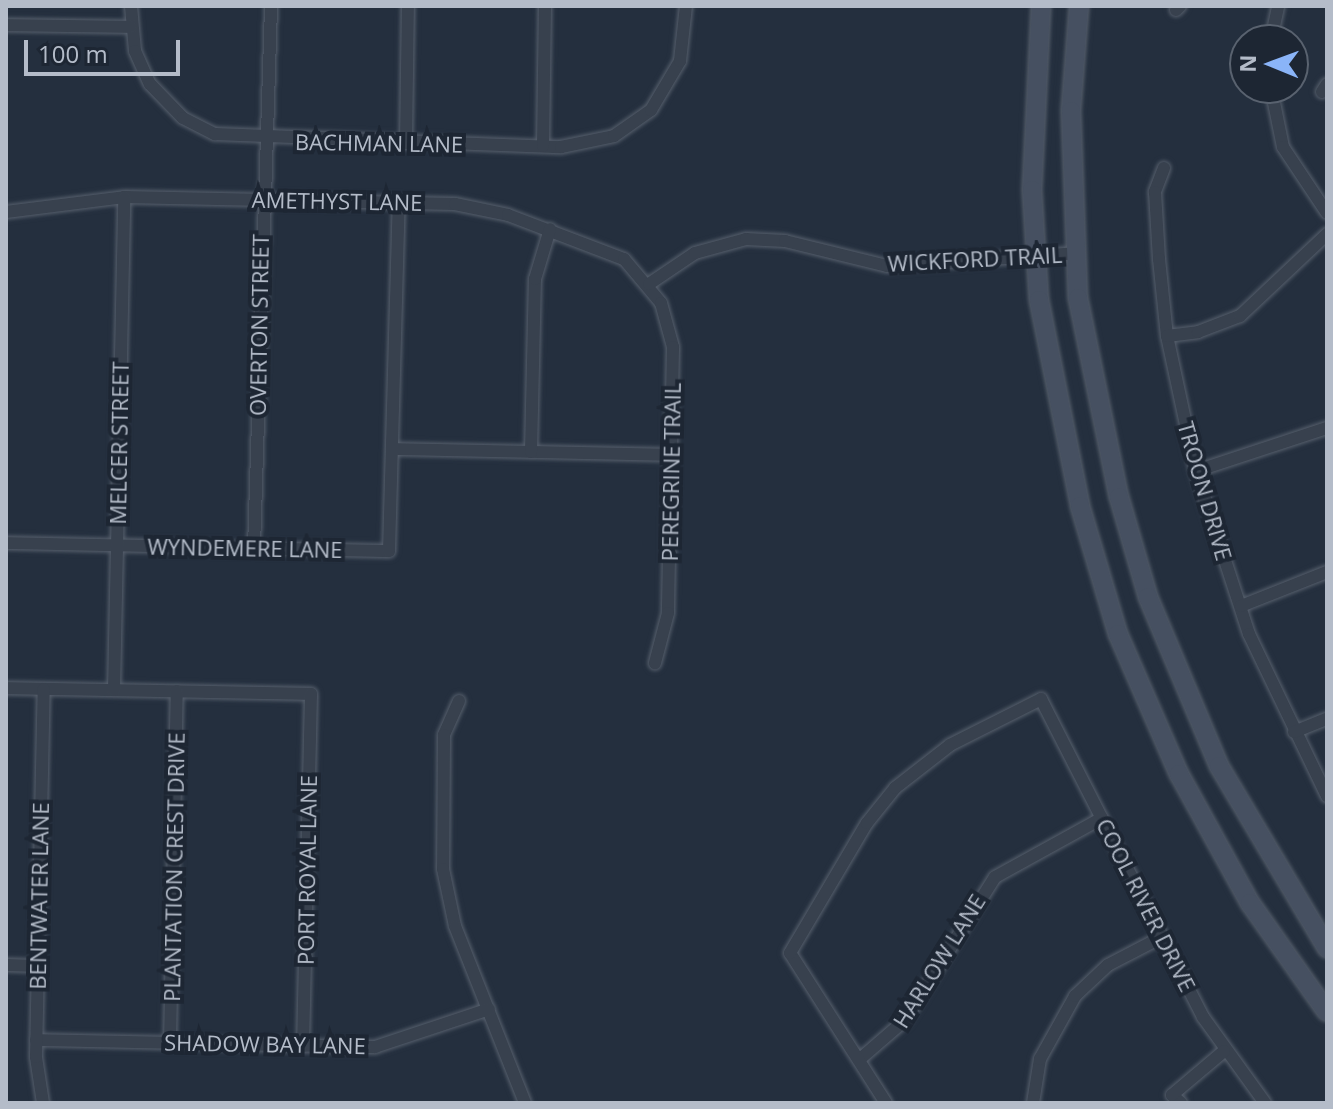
<!DOCTYPE html>
<html>
<head>
<meta charset="utf-8">
<style>
  body { margin:0 }
  #map { position:relative; width:1333px; height:1109px; overflow:hidden; background:#242f3e; font-family:"Open Sans",sans-serif }
  div>[style] { position:absolute }
  .roads { filter:drop-shadow(0 0 2px #565f6c) drop-shadow(0 0 2px #565f6c) }
  .street>* { height:12px; margin:-6px; padding:0 6px; transform-origin:6px; border-radius:6px; background:#38414e }
  .secondary>* { height:18px; margin:-9px; padding:0 9px; transform-origin:9px; border-radius:9px; background:#465061 }
  span { translate:-50% -50%; white-space:nowrap; text-align:center; line-height:1.15; -webkit-text-stroke:8px #1d2633; paint-order:stroke }
  .street-label { font-size:22px; color:#b4bcc9 }
  .frame { position:absolute; inset:0; border:8px solid #b4bcc9; pointer-events:none }
  .north { position:absolute; left:1229px; top:24px; width:80px; height:80px; box-sizing:border-box; background:#1d2633; border:2px solid #59626f; border-radius:50%; rotate:271deg; font-size:22px; font-weight:700; line-height:32px; text-align:center; color:#b4bcc9 }
  .north::after { content:''; display:block; margin:auto; width:28px; height:36px; background:#8ab4f8; clip-path:polygon(50% 0,100% 100%,50% 72%,0 100%) }
  .scale { position:absolute; left:24px; top:40px; width:156px; height:36px; box-sizing:border-box; border:4px solid #b4bcc9; border-top:0; padding-left:10px; font-size:24px; line-height:28px; white-space:nowrap; color:#b4bcc9; -webkit-text-stroke:6px #1d2633; paint-order:stroke }
</style>
</head>
<body>
<div id="map">
  <div class="roads">
    <div class="street">
      <div style="left:131px;top:6px;width:45px;rotate:84.9deg"></div>
      <div style="left:135px;top:51px;width:36px;rotate:66deg"></div>
      <div style="left:150px;top:84px;width:47px;rotate:45.9deg"></div>
      <div style="left:183px;top:118px;width:36px;rotate:27deg"></div>
      <div style="left:215px;top:134px;width:346px;rotate:2.2deg"></div>
      <div style="left:561px;top:147px;width:54px;rotate:-11.7deg"></div>
      <div style="left:614px;top:136px;width:45px;rotate:-35.1deg"></div>
      <div style="left:651px;top:110px;width:57px;rotate:-59.4deg"></div>
      <div style="left:680px;top:61px;width:55px;rotate:-83.8deg"></div>
      <div style="left:1176px;top:10px;width:6px;rotate:-45deg"></div>
      <div style="left:6px;top:25px;width:125px;rotate:0.9deg"></div>
      <div style="left:1271px;top:40px;width:35px;rotate:-78deg"></div>
      <div style="left:1271px;top:88px;width:60px;rotate:78.5deg"></div>
      <div style="left:1283px;top:147px;width:79px;rotate:56.3deg"></div>
      <div style="left:1322px;top:92px;width:9px;rotate:-58deg"></div>
      <div style="left:406px;top:143px;width:137px;rotate:-89.2deg"></div>
      <div style="left:543px;top:146px;width:140px;rotate:-89.2deg"></div>
      <div style="left:1164px;top:168px;width:26px;rotate:111deg"></div>
      <div style="left:1155px;top:192px;width:67px;rotate:86.6deg"></div>
      <div style="left:1159px;top:259px;width:77px;rotate:84.1deg"></div>
      <div style="left:1167px;top:336px;width:138px;rotate:77.9deg"></div>
      <div style="left:1196px;top:471px;width:171px;rotate:72deg"></div>
      <div style="left:1249px;top:634px;width:180px;rotate:64.3deg"></div>
      <div style="left:6px;top:212px;width:119px;rotate:-7.2deg"></div>
      <div style="left:124px;top:197px;width:331px;rotate:1.2deg"></div>
      <div style="left:455px;top:204px;width:54px;rotate:11.7deg"></div>
      <div style="left:508px;top:215px;width:124px;rotate:20.8deg"></div>
      <div style="left:624px;top:259px;width:57px;rotate:49.9deg"></div>
      <div style="left:661px;top:303px;width:46px;rotate:74.7deg"></div>
      <div style="left:673px;top:347px;width:266px;rotate:91.1deg"></div>
      <div style="left:668px;top:613px;width:52px;rotate:104.6deg"></div>
      <div style="left:649px;top:284px;width:55px;rotate:-34deg"></div>
      <div style="left:695px;top:253px;width:53px;rotate:-15.4deg"></div>
      <div style="left:746px;top:239px;width:39px;rotate:3deg"></div>
      <div style="left:785px;top:241px;width:105px;rotate:13.8deg"></div>
      <div style="left:887px;top:266px;width:189px;rotate:-3.9deg"></div>
      <div style="left:1167px;top:336px;width:31px;rotate:-7deg"></div>
      <div style="left:1198px;top:332px;width:45px;rotate:-20.9deg"></div>
      <div style="left:1240px;top:316px;width:120px;rotate:-43.3deg"></div>
      <div style="left:394px;top:449px;width:277px;rotate:1.2deg"></div>
      <div style="left:531px;top:452px;width:173px;rotate:-88.7deg"></div>
      <div style="left:535px;top:279px;width:52px;rotate:-73.3deg"></div>
      <div style="left:1196px;top:471px;width:138px;rotate:-18.2deg"></div>
      <div style="left:6px;top:543px;width:383px;rotate:1.2deg"></div>
      <div style="left:389px;top:551px;width:349px;rotate:-88.4deg"></div>
      <div style="left:254px;top:548px;width:542px;rotate:-88.2deg"></div>
      <div style="left:1241px;top:606px;width:92px;rotate:-21.6deg"></div>
      <div style="left:6px;top:688px;width:305px;rotate:1.1deg"></div>
      <div style="left:311px;top:694px;width:352px;rotate:91.3deg"></div>
      <div style="left:114px;top:690px;width:493px;rotate:-88.8deg"></div>
      <div style="left:459px;top:701px;width:37px;rotate:114deg"></div>
      <div style="left:444px;top:735px;width:134px;rotate:90.4deg"></div>
      <div style="left:443px;top:869px;width:58px;rotate:78.1deg"></div>
      <div style="left:455px;top:926px;width:190px;rotate:68.4deg"></div>
      <div style="left:1294px;top:732px;width:35px;rotate:-22deg"></div>
      <div style="left:6px;top:965px;width:32px;rotate:2deg"></div>
      <div style="left:36px;top:1040px;width:339px;rotate:1.2deg"></div>
      <div style="left:375px;top:1047px;width:120px;rotate:-18.4deg"></div>
      <div style="left:170px;top:1043px;width:352px;rotate:-88.9deg"></div>
      <div style="left:860px;top:1059px;width:60px;rotate:-40.9deg"></div>
      <div style="left:905px;top:1020px;width:169px;rotate:-57.8deg"></div>
      <div style="left:995px;top:877px;width:122px;rotate:-28.9deg"></div>
      <div style="left:43px;top:1103px;width:47px;rotate:-98.7deg"></div>
      <div style="left:36px;top:1057px;width:368px;rotate:-88.8deg"></div>
      <div style="left:886px;top:1103px;width:178px;rotate:-122.6deg"></div>
      <div style="left:790px;top:953px;width:151px;rotate:-59.4deg"></div>
      <div style="left:867px;top:823px;width:45px;rotate:-51.3deg"></div>
      <div style="left:895px;top:788px;width:70px;rotate:-38deg"></div>
      <div style="left:950px;top:745px;width:102px;rotate:-26.8deg"></div>
      <div style="left:1041px;top:699px;width:357px;rotate:63deg"></div>
      <div style="left:1203px;top:1017px;width:106px;rotate:54.2deg"></div>
      <div style="left:1033px;top:1103px;width:45px;rotate:-81deg"></div>
      <div style="left:1040px;top:1059px;width:72px;rotate:-60.9deg"></div>
      <div style="left:1075px;top:996px;width:45px;rotate:-43.2deg"></div>
      <div style="left:1108px;top:965px;width:61px;rotate:-27.4deg"></div>
      <div style="left:1181px;top:1103px;width:12px;rotate:-138deg"></div>
      <div style="left:1172px;top:1095px;width:68px;rotate:-40.2deg"></div>
    </div>
    <div class="secondary">
      <div style="left:1041px;top:6px;width:184px;rotate:92.8deg"></div>
      <div style="left:1032px;top:190px;width:110px;rotate:86.4deg"></div>
      <div style="left:1039px;top:300px;width:210px;rotate:78.7deg"></div>
      <div style="left:1080px;top:506px;width:134px;rotate:73.5deg"></div>
      <div style="left:1118px;top:634px;width:153px;rotate:66.5deg"></div>
      <div style="left:1179px;top:774px;width:147px;rotate:61.2deg"></div>
      <div style="left:1250px;top:903px;width:133px;rotate:54.8deg"></div>
      <div style="left:1079px;top:6px;width:105px;rotate:94.4deg"></div>
      <div style="left:1071px;top:111px;width:187px;rotate:87.9deg"></div>
      <div style="left:1078px;top:298px;width:203px;rotate:78.4deg"></div>
      <div style="left:1119px;top:497px;width:104px;rotate:73.8deg"></div>
      <div style="left:1148px;top:597px;width:183px;rotate:67.2deg"></div>
      <div style="left:1219px;top:766px;width:212px;rotate:59.3deg"></div>
    </div>
  </div>
  <div class="street-label">
    <span style="left:379px;top:143px;rotate:1deg">BACHMAN LANE</span>
    <span style="left:337px;top:201px;rotate:1deg">AMETHYST LANE</span>
    <span style="left:975px;top:259px;rotate:-3deg">WICKFORD TRAIL</span>
    <span style="left:259px;top:325px;rotate:-89deg">OVERTON STREET</span>
    <span style="left:119px;top:443px;rotate:-89deg">MELCER STREET</span>
    <span style="left:671px;top:472px;rotate:-89deg">PEREGRINE TRAIL</span>
    <span style="left:1205px;top:491px;rotate:74deg">TROON DRIVE</span>
    <span style="left:245px;top:548px;rotate:1deg">WYNDEMERE LANE</span>
    <span style="left:174px;top:867px;rotate:-89deg">PLANTATION CREST DRIVE</span>
    <span style="left:307px;top:870px;rotate:-89deg">PORT ROYAL LANE</span>
    <span style="left:39px;top:896px;rotate:-89deg">BENTWATER LANE</span>
    <span style="left:1146px;top:905px;rotate:63deg">COOL RIVER DRIVE</span>
    <span style="left:939px;top:961px;rotate:-58deg">HARLOW LANE</span>
    <span style="left:265px;top:1044px;rotate:1deg">SHADOW BAY LANE</span>
  </div>
  <div class="frame"></div>
  <div class="north">N</div>
  <div class="scale">100 m</div>
</div>
</body>
</html>
